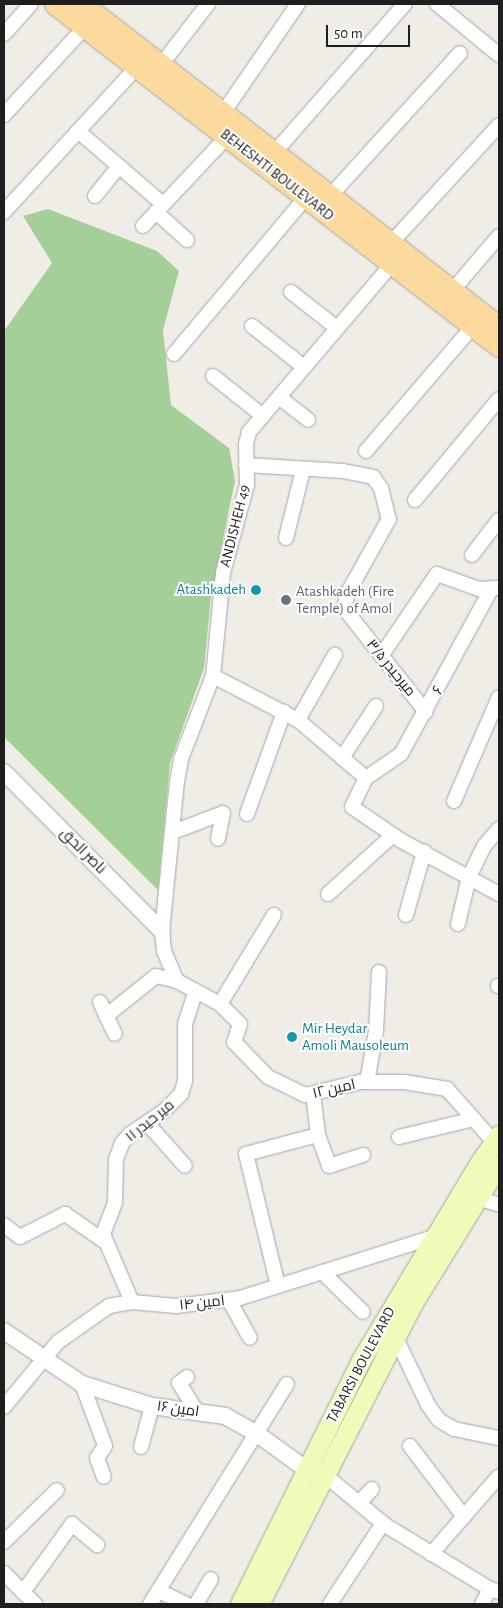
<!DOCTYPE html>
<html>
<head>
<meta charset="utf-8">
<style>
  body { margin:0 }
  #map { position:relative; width:503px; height:1608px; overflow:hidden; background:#efede5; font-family:"Alegreya Sans",Cairo,sans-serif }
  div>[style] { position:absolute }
  .forest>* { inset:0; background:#a5cf99 }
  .roads { filter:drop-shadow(0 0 1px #a6a6a6) drop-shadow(0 0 1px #a6a6a6) }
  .minor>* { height:14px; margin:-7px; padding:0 7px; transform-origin:7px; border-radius:7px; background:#fff }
  .tertiary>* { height:16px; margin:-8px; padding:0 8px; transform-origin:8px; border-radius:8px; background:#fff }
  .secondary>* { height:19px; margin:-9.5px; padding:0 9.5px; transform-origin:9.5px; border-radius:9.5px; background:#f1fab8 }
  .primary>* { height:21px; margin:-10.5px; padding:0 10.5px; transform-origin:10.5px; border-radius:10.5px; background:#fcda9d }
  .dots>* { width:14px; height:14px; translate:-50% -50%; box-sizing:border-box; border:2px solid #fff; border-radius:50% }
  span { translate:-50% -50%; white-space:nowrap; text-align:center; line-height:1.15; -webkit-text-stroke:4px #fff; paint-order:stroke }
  .street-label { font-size:15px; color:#1f1f1f }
  .culture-label { font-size:15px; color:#0d838f }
  .right { translate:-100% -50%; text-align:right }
  .left { translate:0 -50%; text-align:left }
  .worship-label { font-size:15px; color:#5b616d }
  .frame { position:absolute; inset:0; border:5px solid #1f1f1f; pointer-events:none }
  .scale { position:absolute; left:326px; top:25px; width:84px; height:22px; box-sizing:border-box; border:2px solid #1f1f1f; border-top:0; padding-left:6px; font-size:15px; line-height:18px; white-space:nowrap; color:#1f1f1f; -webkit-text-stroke:4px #fff; paint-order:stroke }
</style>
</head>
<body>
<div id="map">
  <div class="forest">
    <div style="clip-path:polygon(48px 209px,157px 251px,179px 271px,163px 330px,171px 405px,229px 448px,235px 481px,211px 596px,204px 668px,170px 763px,158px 890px,4px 737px,4px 331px,52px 263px,23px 216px)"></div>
  </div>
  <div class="roads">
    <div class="minor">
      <div style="left:437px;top:4px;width:80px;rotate:39.4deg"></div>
      <div style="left:4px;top:34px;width:40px;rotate:-48deg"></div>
      <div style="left:161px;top:65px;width:77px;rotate:-52.4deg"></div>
      <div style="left:223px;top:113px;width:132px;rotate:-55.5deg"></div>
      <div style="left:4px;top:115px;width:120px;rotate:-47.4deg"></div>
      <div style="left:78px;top:131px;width:112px;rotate:40.7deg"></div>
      <div style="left:274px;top:153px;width:198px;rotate:-48.7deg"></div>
      <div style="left:95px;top:196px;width:38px;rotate:-51deg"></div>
      <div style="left:330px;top:196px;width:193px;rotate:-47.7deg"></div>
      <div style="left:4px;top:212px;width:197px;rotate:-47.5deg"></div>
      <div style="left:156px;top:212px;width:42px;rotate:42.1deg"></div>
      <div style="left:143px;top:226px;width:122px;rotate:-46.7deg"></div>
      <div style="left:391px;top:243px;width:160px;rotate:-47.5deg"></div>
      <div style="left:392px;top:264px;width:221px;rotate:130.4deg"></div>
      <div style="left:249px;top:432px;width:12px;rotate:104deg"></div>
      <div style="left:246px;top:444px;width:41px;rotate:88.6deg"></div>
      <div style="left:247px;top:485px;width:91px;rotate:105.3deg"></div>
      <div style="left:223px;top:573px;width:103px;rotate:95.5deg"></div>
      <div style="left:213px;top:676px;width:89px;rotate:111.1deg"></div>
      <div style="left:181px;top:759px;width:22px;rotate:100deg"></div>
      <div style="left:177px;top:781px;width:151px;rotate:95.7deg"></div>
      <div style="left:162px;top:931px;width:20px;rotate:84deg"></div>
      <div style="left:164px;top:951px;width:33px;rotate:67deg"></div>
      <div style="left:177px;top:981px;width:49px;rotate:28.1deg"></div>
      <div style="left:220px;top:1004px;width:28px;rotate:45deg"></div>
      <div style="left:240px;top:1024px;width:19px;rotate:108deg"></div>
      <div style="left:234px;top:1042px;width:49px;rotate:45.8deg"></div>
      <div style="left:268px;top:1077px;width:41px;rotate:25.9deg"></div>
      <div style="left:305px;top:1095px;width:57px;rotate:-13.3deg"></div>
      <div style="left:360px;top:1082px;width:44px"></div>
      <div style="left:404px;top:1082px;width:44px;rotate:9.2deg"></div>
      <div style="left:447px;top:1089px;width:71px;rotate:48.4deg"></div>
      <div style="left:452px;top:291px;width:72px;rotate:-49.5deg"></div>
      <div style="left:291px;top:292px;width:58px;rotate:38deg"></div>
      <div style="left:252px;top:326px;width:66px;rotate:38.3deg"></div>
      <div style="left:174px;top:354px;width:205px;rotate:-49.9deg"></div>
      <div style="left:213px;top:376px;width:64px;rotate:38.7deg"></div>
      <div style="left:279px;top:397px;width:37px;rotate:38deg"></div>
      <div style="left:366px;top:451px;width:165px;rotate:-49.4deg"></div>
      <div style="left:246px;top:465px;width:97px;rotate:3.5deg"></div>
      <div style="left:343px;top:471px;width:31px;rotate:11deg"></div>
      <div style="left:373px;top:477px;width:14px;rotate:54deg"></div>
      <div style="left:381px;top:488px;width:32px;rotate:76deg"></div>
      <div style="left:389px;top:519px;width:84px;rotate:119.3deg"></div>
      <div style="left:348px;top:592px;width:13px;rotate:103deg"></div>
      <div style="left:345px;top:605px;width:7px;rotate:74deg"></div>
      <div style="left:347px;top:612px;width:127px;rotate:51.7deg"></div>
      <div style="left:415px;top:500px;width:131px;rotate:-50.3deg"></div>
      <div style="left:286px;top:538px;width:70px;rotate:-76deg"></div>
      <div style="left:472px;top:555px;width:44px;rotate:-52.4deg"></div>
      <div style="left:381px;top:656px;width:99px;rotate:-55.7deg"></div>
      <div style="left:437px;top:574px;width:45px;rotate:19.7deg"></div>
      <div style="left:479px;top:589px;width:20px;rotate:-3deg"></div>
      <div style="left:213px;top:676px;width:96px;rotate:27.4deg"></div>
      <div style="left:298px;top:720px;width:89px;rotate:40.5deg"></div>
      <div style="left:298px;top:720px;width:75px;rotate:-60.4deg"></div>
      <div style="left:342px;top:758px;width:62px;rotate:-56.8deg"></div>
      <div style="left:366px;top:778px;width:42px;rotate:-34.4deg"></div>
      <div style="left:401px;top:754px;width:189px;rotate:-61.3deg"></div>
      <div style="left:366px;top:778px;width:32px;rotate:116deg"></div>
      <div style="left:352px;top:807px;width:58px;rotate:34.5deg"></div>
      <div style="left:400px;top:840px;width:113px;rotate:28.6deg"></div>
      <div style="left:454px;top:801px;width:113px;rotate:-66.6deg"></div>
      <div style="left:247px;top:814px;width:109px;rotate:-70.1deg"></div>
      <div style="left:173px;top:832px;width:53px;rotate:-20.8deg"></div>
      <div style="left:223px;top:813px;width:26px;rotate:101deg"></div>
      <div style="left:328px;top:894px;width:88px;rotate:-42.2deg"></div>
      <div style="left:406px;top:915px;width:66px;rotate:-74.1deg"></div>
      <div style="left:458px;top:924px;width:48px;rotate:-76.8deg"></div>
      <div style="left:469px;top:877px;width:34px;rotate:-64deg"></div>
      <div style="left:484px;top:846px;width:23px;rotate:-49deg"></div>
      <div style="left:498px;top:986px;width:1px"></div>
      <div style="left:100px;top:1002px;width:35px;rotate:65deg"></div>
      <div style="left:220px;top:1004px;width:104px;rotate:-58.8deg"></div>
      <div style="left:106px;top:1016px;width:64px;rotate:-38.7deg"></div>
      <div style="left:156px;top:976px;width:22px;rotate:13deg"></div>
      <div style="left:367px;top:1082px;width:52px;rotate:-80deg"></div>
      <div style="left:376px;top:1031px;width:59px;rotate:-87.1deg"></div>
      <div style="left:313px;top:1094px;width:41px;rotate:83deg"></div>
      <div style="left:147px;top:1123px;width:57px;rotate:48.5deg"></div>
      <div style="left:399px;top:1137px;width:77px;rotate:-13.5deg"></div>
      <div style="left:478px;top:1198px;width:22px;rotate:18deg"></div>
      <div style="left:4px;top:1225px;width:20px;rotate:37deg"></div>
      <div style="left:20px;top:1237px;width:51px;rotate:-27.1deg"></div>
      <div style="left:65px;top:1214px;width:47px;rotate:34.7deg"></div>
      <div style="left:322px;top:1272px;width:57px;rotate:44.3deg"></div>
      <div style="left:278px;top:1286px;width:136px;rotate:-103.6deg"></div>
      <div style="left:246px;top:1154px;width:74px;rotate:-14.8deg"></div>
      <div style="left:318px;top:1135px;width:33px;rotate:70deg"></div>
      <div style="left:329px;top:1166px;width:36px;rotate:-18deg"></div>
      <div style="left:229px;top:1300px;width:43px;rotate:61.1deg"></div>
      <div style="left:132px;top:1302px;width:74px;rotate:-113.1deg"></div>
      <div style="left:103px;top:1234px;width:34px;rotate:-69deg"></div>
      <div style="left:115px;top:1202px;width:43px;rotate:-88.7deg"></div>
      <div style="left:116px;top:1159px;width:17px;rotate:-69deg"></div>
      <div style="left:122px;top:1143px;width:12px;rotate:-48deg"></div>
      <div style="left:130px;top:1134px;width:40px;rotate:-34deg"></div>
      <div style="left:163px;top:1112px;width:25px;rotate:-45deg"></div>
      <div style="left:181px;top:1094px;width:14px;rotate:-73deg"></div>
      <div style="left:185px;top:1081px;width:57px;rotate:-90deg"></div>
      <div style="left:185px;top:1024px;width:33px;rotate:-72deg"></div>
      <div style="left:395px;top:1336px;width:76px;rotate:64.4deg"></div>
      <div style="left:428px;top:1405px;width:19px;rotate:54deg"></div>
      <div style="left:439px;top:1420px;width:17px;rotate:31deg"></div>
      <div style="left:454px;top:1429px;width:46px;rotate:11.3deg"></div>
      <div style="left:187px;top:1377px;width:10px;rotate:143deg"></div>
      <div style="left:179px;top:1383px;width:34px;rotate:58deg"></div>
      <div style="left:82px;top:1384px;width:66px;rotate:69.6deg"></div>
      <div style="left:105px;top:1446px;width:14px;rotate:124deg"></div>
      <div style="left:97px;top:1458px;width:20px;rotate:70deg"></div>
      <div style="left:4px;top:1407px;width:85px;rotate:-50.3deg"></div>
      <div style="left:58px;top:1342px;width:62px;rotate:-35.2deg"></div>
      <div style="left:109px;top:1306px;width:23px;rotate:-10deg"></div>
      <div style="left:132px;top:1302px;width:44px;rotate:5.2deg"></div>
      <div style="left:176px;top:1306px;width:64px;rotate:-7.1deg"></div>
      <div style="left:240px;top:1298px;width:203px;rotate:-17.5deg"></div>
      <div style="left:410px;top:1446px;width:89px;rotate:52.7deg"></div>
      <div style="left:141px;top:1447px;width:42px;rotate:-75deg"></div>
      <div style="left:325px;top:1475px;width:78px;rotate:39.8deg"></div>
      <div style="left:385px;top:1525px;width:123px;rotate:31.4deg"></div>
      <div style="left:490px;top:1589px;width:9px;rotate:18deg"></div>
      <div style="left:359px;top:1503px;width:19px;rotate:-47deg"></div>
      <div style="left:4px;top:1542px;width:74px;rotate:-44.5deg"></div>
      <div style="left:431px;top:1554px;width:103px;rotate:-48.9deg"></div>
      <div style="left:4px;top:1573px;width:44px;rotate:45deg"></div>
      <div style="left:159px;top:1591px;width:30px;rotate:26deg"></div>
      <div style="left:23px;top:1592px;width:84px;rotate:-54.2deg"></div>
      <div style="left:72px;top:1524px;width:33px;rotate:40deg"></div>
      <div style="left:150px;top:1604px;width:259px;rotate:-58.1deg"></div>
      <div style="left:196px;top:1604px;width:29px;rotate:-59deg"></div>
      <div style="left:330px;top:1604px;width:97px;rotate:-56.8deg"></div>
      <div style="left:482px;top:1604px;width:17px;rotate:-62deg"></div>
    </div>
    <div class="tertiary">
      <div style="left:4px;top:772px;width:224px;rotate:45.2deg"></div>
      <div style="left:4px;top:1331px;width:94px;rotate:34.2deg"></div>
      <div style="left:82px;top:1384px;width:73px;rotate:17.4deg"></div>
      <div style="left:152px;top:1406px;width:74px;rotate:7.8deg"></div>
      <div style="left:225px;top:1416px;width:35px;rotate:29deg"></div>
      <div style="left:256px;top:1433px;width:63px;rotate:36deg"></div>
    </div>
    <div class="secondary">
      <div style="left:240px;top:1604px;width:272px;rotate:-63.6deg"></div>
      <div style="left:361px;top:1360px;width:231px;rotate:-59deg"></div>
      <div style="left:480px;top:1162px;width:33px;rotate:-55deg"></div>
      <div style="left:259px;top:1604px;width:338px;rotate:-62.9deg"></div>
      <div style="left:413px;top:1303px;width:163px;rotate:-58.3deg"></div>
    </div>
    <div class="primary">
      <div style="left:55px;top:4px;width:560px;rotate:37.61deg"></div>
      <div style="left:82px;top:4px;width:527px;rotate:37.76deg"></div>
    </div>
  </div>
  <div class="dots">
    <div style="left:256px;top:590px;background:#0f9aa8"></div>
    <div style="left:286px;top:600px;background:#6b7280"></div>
    <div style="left:292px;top:1037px;background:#0f9aa8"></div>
  </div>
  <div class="street-label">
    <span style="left:277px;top:175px;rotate:38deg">BEHESHTI BOULEVARD</span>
    <span style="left:235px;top:526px;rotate:-76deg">ANDISHEH 49</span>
    <span style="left:391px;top:668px;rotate:51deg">میرحیدر ۳/۵</span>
    <span style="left:438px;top:690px;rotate:-62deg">۶</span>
    <span style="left:83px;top:851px;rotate:45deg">ناصر الحق</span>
    <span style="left:334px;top:1089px;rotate:-13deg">امین ۱۲</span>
    <span style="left:150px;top:1121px;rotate:-39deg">میر حیدر ۱۱</span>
    <span style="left:202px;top:1303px;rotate:-6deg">امین ۱۴</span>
    <span style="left:361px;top:1365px;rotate:-62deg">TABARSI BOULEVARD</span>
    <span style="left:178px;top:1409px;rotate:8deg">امین ۱۶</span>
  </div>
  <div class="culture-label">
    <span class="right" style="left:246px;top:590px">Atashkadeh</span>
    <span class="left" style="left:302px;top:1037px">Mir Heydar<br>Amoli Mausoleum</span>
  </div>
  <div class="worship-label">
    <span class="left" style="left:296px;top:600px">Atashkadeh (Fire<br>Temple) of Amol</span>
  </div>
  <div class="frame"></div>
  <div class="scale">50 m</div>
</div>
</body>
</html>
